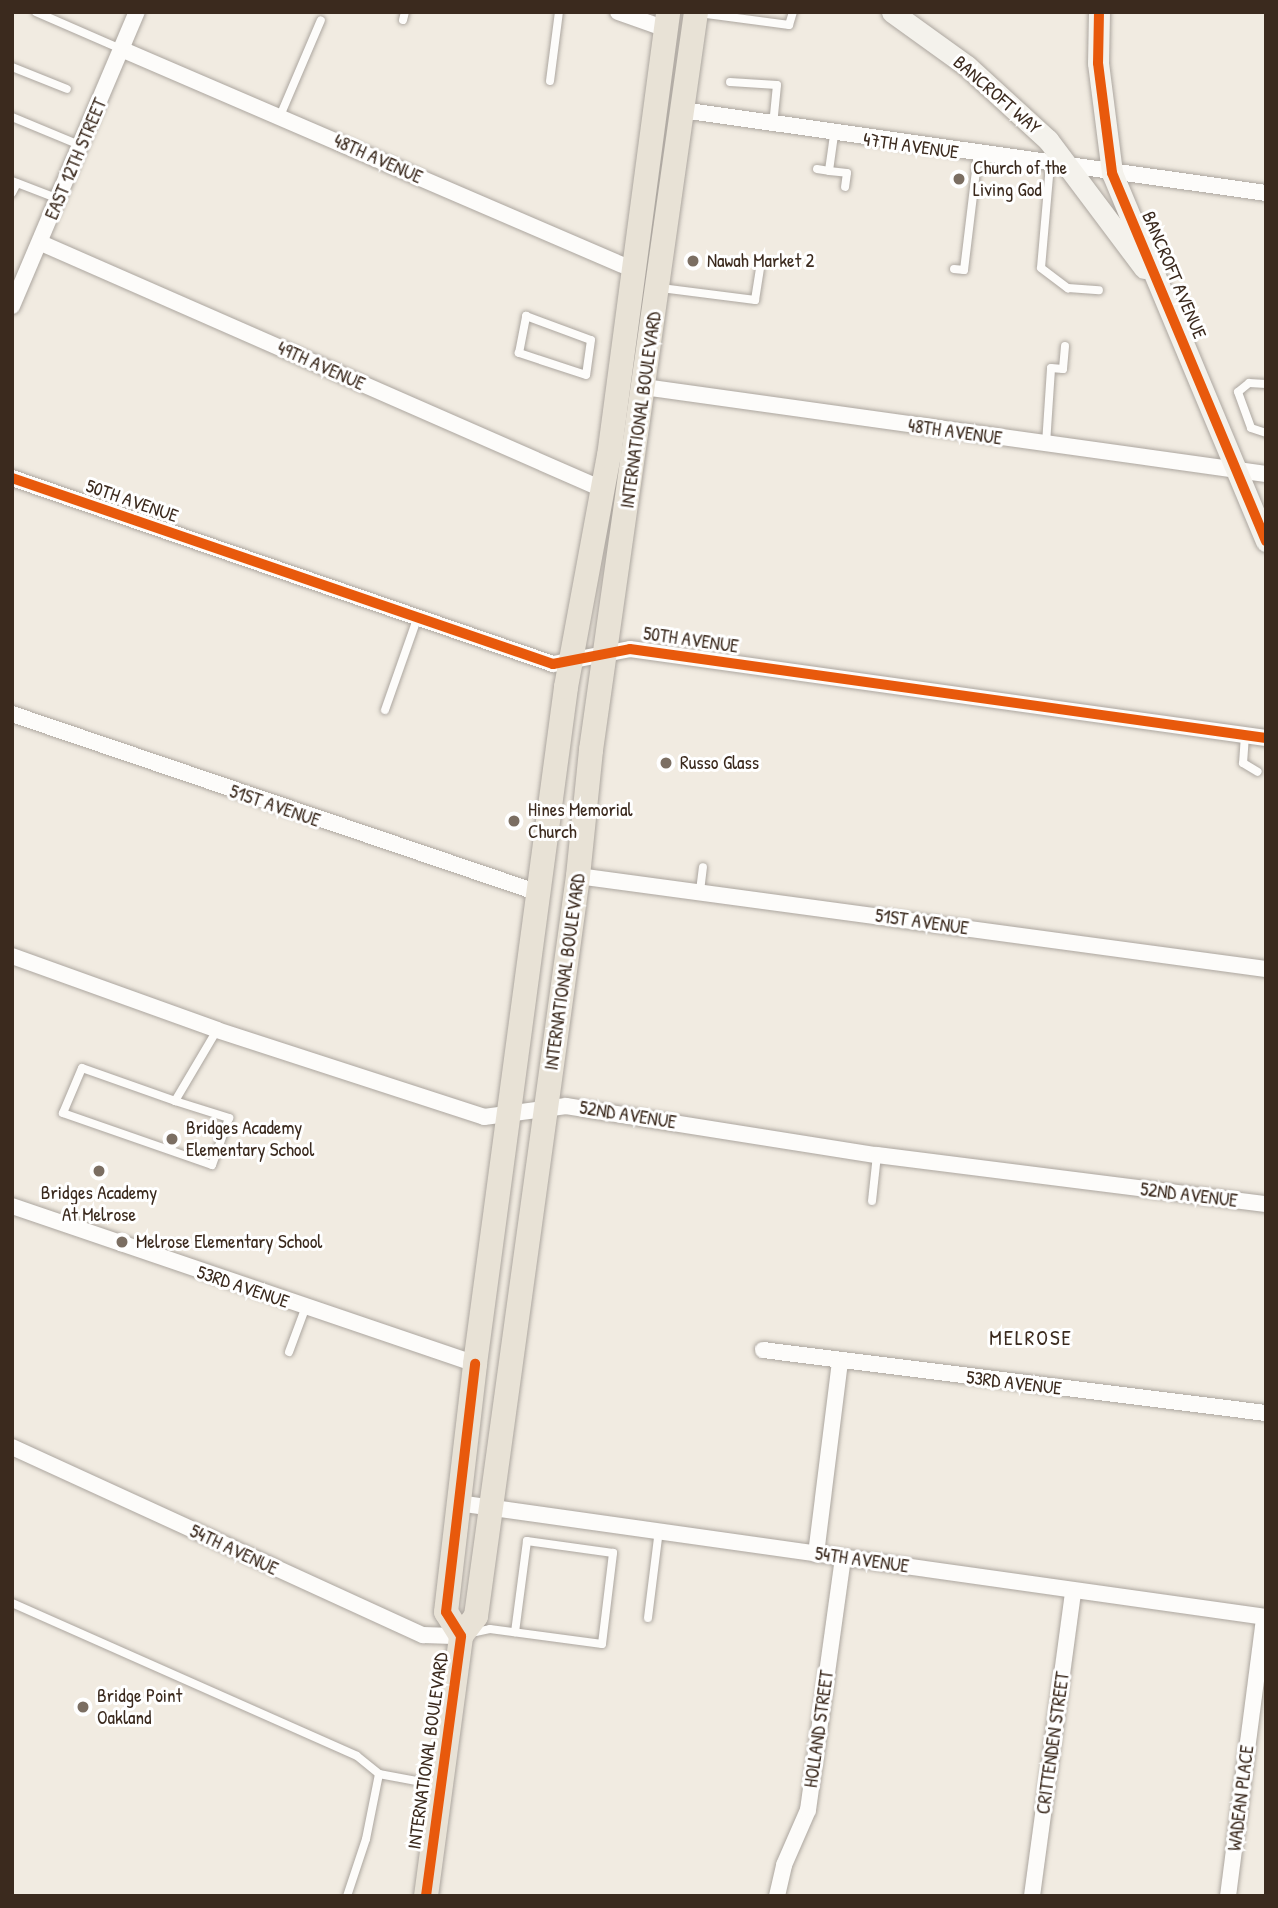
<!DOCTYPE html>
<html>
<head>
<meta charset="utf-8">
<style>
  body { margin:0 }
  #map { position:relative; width:1278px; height:1908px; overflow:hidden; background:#f1ebe1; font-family:"Patrick Hand",sans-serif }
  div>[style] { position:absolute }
  .roads { filter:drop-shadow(0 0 2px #aca69f) drop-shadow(0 0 2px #aca69f) }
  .lane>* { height:8px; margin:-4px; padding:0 4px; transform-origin:4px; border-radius:4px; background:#fdfcfa }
  .street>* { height:16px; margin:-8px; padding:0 8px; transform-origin:8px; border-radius:8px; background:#fdfcfa }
  .secondary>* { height:21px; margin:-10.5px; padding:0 10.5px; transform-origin:10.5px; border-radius:10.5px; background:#f4f2ec }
  .primary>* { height:24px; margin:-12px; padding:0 12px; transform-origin:12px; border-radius:12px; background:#e8e2d6 }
  .cycleway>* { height:10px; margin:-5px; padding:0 5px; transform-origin:5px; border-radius:5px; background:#e8590c }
  .dots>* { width:19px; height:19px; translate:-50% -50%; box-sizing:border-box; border:4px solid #fff; border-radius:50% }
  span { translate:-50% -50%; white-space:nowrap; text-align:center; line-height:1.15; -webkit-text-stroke:6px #fff; paint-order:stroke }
  .street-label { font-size:19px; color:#3b2a1e }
  .poi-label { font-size:19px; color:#3b2a1e }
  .left { translate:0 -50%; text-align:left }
  .neighbourhood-label { font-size:21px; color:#3b2a1e; letter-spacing:2px }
  .frame { position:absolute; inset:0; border:14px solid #3b2a1e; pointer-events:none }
</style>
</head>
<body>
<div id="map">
  <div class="roads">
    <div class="lane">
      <div style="left:36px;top:12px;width:93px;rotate:23.5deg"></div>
      <div style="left:699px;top:13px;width:91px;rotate:7.6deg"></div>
      <div style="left:789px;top:25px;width:14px;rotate:-73deg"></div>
      <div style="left:403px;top:20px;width:8px;rotate:-76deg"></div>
      <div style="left:12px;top:67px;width:59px;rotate:21.8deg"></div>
      <div style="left:550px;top:81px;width:70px;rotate:-82.6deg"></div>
      <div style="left:730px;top:82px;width:47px;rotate:3.7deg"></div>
      <div style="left:777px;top:85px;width:40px;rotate:95.7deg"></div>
      <div style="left:280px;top:116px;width:104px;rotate:-66.9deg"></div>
      <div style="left:12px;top:117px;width:76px;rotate:22.5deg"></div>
      <div style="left:834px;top:135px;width:36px;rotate:98deg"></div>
      <div style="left:829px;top:171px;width:18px;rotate:6deg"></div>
      <div style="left:847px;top:173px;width:14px;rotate:98deg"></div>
      <div style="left:1050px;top:165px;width:103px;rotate:95deg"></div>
      <div style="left:1041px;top:268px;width:34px;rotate:37deg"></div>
      <div style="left:1068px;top:288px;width:31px;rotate:4deg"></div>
      <div style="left:817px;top:169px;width:12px;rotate:9deg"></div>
      <div style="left:12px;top:181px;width:50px;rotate:21deg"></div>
      <div style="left:12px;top:193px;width:11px;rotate:-63deg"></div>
      <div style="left:954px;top:269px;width:10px;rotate:6deg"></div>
      <div style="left:964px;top:270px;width:116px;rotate:-83.1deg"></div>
      <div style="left:661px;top:288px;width:95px;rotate:7.3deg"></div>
      <div style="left:755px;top:300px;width:31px;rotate:-81deg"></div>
      <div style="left:526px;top:316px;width:69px;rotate:20.3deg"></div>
      <div style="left:591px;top:340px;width:35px;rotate:98deg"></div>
      <div style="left:586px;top:375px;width:71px;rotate:-161.8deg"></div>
      <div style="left:519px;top:353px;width:38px;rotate:-79deg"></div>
      <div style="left:1266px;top:384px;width:17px;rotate:-177deg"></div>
      <div style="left:1249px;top:383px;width:14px;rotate:141deg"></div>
      <div style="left:1238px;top:392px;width:38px;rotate:70deg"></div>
      <div style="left:1251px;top:428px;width:16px;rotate:18deg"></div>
      <div style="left:1046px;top:444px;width:76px;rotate:-86.2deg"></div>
      <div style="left:1051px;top:368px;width:12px;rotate:5deg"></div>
      <div style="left:1063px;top:369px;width:23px;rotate:-85deg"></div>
      <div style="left:385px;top:710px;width:96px;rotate:-70.6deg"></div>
      <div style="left:1245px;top:735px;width:28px;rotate:94deg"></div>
      <div style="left:1243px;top:763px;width:17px;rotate:31deg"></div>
      <div style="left:700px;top:891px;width:24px;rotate:-83deg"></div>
      <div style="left:175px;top:1101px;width:57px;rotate:17.5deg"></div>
      <div style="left:229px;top:1118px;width:50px;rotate:109.9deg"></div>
      <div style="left:212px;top:1165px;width:158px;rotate:-160.8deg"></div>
      <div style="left:63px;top:1113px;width:49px;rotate:-67.1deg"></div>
      <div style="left:82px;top:1068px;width:99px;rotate:19.5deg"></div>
      <div style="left:175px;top:1101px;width:82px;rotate:-59.4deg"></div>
      <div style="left:872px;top:1201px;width:46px;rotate:-83.8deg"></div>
      <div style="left:289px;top:1352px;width:46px;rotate:-69.6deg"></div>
      <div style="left:12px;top:1603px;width:377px;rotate:23.9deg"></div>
      <div style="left:357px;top:1756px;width:28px;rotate:39deg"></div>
      <div style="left:379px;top:1774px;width:66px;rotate:101.3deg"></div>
      <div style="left:366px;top:1839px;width:60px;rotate:108.4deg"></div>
      <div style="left:648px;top:1618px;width:89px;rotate:-82.9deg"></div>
      <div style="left:471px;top:1633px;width:19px;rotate:-12deg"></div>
      <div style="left:490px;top:1629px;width:113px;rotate:7.6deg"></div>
      <div style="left:602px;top:1644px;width:92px;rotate:-83.1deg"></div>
      <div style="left:613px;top:1553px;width:87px;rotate:-172.1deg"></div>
      <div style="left:527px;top:1541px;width:92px;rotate:97.5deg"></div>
      <div style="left:379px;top:1774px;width:60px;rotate:10.6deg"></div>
    </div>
    <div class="street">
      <div style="left:618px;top:12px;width:51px;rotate:19.5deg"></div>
      <div style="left:121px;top:49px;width:559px;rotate:23.31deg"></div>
      <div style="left:682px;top:110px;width:590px;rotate:8.09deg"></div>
      <div style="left:41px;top:243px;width:613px;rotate:23.68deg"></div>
      <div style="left:12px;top:306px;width:319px;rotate:-67deg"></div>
      <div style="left:644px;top:387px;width:628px;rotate:7.96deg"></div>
      <div style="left:12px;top:478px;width:572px;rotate:18.97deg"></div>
      <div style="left:553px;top:664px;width:78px;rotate:-11deg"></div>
      <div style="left:630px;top:649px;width:642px;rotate:7.97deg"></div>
      <div style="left:12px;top:714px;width:557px;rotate:18.76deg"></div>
      <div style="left:578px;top:876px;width:694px;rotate:7.7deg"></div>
      <div style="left:12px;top:956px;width:218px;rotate:19.8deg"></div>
      <div style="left:217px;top:1030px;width:281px;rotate:18deg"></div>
      <div style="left:484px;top:1117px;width:83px;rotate:-7.6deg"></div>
      <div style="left:566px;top:1106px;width:315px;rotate:9deg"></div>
      <div style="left:877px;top:1155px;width:392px;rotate:7.2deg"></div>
      <div style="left:12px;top:1206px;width:489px;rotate:18.8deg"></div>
      <div style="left:763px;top:1350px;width:507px;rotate:7.14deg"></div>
      <div style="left:12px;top:1447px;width:452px;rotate:24.6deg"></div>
      <div style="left:423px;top:1635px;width:38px;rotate:2deg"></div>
      <div style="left:458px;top:1503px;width:816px;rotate:8.03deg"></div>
      <div style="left:816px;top:1554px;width:193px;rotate:-82.9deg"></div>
      <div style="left:777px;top:1896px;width:32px;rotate:-77deg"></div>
      <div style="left:784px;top:1865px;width:60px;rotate:-66.4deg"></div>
      <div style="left:808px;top:1810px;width:254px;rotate:-82.1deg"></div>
      <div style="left:1032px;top:1896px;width:308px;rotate:-82.3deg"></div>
      <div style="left:1228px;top:1896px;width:281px;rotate:-82.6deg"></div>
    </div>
    <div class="secondary">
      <div style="left:892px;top:12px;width:92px;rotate:35.8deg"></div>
      <div style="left:967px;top:66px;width:110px;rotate:42.4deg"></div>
      <div style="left:1048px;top:140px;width:160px;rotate:53.1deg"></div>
      <div style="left:1099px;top:12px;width:51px;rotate:91.1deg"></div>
      <div style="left:1098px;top:63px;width:111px;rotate:82.7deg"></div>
      <div style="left:1112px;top:173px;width:399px;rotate:67.3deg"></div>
    </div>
    <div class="primary">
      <div style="left:461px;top:1636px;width:28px;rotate:-122deg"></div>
      <div style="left:446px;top:1612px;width:250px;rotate:-83.3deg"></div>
      <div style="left:475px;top:1364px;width:683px;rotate:-82.34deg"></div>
      <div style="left:566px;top:687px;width:235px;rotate:-79.5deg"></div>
      <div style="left:609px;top:456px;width:448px;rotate:-82.4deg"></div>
      <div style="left:426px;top:1896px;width:262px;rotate:-82.3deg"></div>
      <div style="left:461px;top:1636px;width:25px;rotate:-53deg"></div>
      <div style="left:476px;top:1616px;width:747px;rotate:-82.15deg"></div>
      <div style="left:578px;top:876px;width:127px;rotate:-84.1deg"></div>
      <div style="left:591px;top:750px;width:745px;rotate:-81.9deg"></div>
    </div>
  </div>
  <div class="cycleway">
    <div style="left:1099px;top:12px;width:51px;rotate:91.1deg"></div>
    <div style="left:1098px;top:63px;width:111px;rotate:82.7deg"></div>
    <div style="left:1112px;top:173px;width:399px;rotate:67.3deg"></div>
    <div style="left:12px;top:478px;width:572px;rotate:18.97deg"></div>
    <div style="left:553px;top:664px;width:78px;rotate:-11deg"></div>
    <div style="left:630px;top:649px;width:642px;rotate:7.97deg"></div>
    <div style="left:426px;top:1896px;width:262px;rotate:-82.3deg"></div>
    <div style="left:461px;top:1636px;width:28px;rotate:-122deg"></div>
    <div style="left:446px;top:1612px;width:250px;rotate:-83.3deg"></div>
  </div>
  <div class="dots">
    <div style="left:959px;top:179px;background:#7b6e62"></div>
    <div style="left:693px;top:261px;background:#7b6e62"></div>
    <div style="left:666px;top:763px;background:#7b6e62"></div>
    <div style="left:514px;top:821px;background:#7b6e62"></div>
    <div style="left:172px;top:1139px;background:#7b6e62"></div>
    <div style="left:99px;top:1171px;background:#7b6e62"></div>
    <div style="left:122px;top:1242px;background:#7b6e62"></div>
    <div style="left:83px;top:1707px;background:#7b6e62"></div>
  </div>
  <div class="street-label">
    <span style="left:997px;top:95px;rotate:41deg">BANCROFT WAY</span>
    <span style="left:911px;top:146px;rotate:8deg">47TH AVENUE</span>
    <span style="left:76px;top:159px;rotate:-67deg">EAST 12TH STREET</span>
    <span style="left:378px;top:159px;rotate:24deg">48TH AVENUE</span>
    <span style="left:1174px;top:275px;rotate:67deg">BANCROFT AVENUE</span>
    <span style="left:321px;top:366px;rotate:24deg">49TH AVENUE</span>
    <span style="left:641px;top:410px;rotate:-82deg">INTERNATIONAL BOULEVARD</span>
    <span style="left:955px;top:432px;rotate:8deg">48TH AVENUE</span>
    <span style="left:132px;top:501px;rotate:19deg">50TH AVENUE</span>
    <span style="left:691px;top:640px;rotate:8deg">50TH AVENUE</span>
    <span style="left:275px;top:806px;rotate:19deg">51ST AVENUE</span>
    <span style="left:922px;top:922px;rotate:8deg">51ST AVENUE</span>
    <span style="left:565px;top:972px;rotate:-82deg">INTERNATIONAL BOULEVARD</span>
    <span style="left:628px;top:1115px;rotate:9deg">52ND AVENUE</span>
    <span style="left:1189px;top:1195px;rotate:7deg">52ND AVENUE</span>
    <span style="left:243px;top:1287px;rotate:19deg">53RD AVENUE</span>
    <span style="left:1014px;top:1383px;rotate:7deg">53RD AVENUE</span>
    <span style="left:234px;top:1550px;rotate:25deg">54TH AVENUE</span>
    <span style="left:862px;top:1560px;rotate:8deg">54TH AVENUE</span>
    <span style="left:819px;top:1729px;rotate:-82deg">HOLLAND STREET</span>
    <span style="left:1053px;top:1743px;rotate:-82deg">CRITTENDEN STREET</span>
    <span style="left:428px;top:1751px;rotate:-82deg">INTERNATIONAL BOULEVARD</span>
    <span style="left:1241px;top:1798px;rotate:-83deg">WADEAN PLACE</span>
  </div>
  <div class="poi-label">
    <span class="left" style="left:973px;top:179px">Church of the<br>Living God</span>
    <span class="left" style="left:707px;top:261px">Nawah Market 2</span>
    <span class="left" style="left:680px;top:763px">Russo Glass</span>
    <span class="left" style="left:528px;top:821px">Hines Memorial<br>Church</span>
    <span class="left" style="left:186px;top:1139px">Bridges Academy<br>Elementary School</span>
    <span style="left:99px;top:1204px">Bridges Academy<br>At Melrose</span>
    <span class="left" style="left:136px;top:1242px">Melrose Elementary School</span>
    <span class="left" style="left:97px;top:1707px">Bridge Point<br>Oakland</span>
  </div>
  <div class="neighbourhood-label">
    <span style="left:1031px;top:1338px">MELROSE</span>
  </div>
  <div class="frame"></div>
</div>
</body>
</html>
